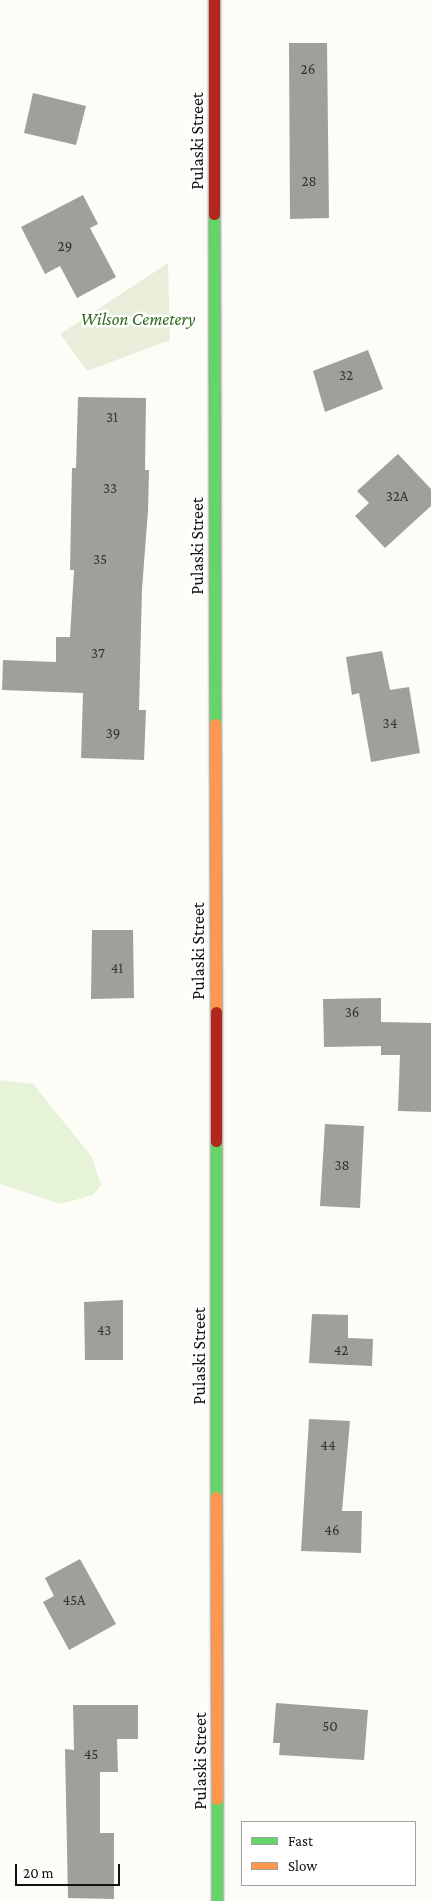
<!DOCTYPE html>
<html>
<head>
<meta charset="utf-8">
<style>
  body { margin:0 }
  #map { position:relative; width:431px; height:1901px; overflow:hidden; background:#fdfcf7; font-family:"Crimson Pro",serif }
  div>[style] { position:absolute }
  .green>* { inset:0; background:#e7f3d7 }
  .cemetery>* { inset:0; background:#e9eedb }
  .building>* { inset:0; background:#a19f9c }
  .roads { filter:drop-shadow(0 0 1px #8e8d8b) drop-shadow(0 0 1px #8e8d8b) }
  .fast>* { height:11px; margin:-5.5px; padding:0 5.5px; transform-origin:5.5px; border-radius:5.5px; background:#63d668 }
  .slow>* { height:11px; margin:-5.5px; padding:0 5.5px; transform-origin:5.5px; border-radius:5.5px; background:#ff974d }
  .jam>* { height:11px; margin:-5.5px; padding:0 5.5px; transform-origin:5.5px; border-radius:5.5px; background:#b3261e }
  span { translate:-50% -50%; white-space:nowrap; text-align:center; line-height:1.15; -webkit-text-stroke:5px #fff; paint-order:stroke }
  .number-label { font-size:15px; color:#353434 }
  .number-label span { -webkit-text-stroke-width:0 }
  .street-label { font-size:18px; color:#111 }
  .park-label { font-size:18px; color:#2f6b1f; font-style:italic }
  .legend { position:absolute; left:241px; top:1821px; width:175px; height:65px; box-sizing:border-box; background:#fff; border:1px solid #a0a0a0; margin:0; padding:6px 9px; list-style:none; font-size:15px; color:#111 }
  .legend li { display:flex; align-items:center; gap:10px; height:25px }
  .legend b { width:25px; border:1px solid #a0a0a0 }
  .scale { position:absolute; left:15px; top:1864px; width:105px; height:22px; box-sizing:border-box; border:2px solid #111; border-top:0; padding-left:6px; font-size:15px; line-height:18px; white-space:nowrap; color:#111; -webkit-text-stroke:4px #fff; paint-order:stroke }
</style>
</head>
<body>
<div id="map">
  <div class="green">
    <div style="clip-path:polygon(0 1080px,33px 1084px,92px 1157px,101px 1185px,93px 1195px,61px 1204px,0 1184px)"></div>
  </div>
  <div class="cemetery">
    <div style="clip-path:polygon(168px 263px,170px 340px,87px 371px,60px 334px)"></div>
  </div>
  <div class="building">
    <div style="clip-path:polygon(289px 43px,327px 43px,329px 218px,290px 219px)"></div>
    <div style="clip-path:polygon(33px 93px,86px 106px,76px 145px,24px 133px)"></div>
    <div style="clip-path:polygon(83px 195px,98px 224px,90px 228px,116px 277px,77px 298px,60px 266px,45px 274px,21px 227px)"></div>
    <div style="clip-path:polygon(368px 350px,383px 389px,325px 412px,313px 371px)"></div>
    <div style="clip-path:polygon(78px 397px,146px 398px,145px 470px,149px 470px,148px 511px,142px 589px,139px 710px,146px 710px,144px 760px,81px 758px,83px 693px,2px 690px,3px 660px,56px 662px,56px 637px,70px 637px,74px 570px,70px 570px,72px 468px,76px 468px)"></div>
    <div style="clip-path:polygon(398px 454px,431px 489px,431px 506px,385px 548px,355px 516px,369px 503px,357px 491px)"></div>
    <div style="clip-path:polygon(382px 651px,390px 690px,409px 687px,420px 753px,371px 762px,359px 693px,352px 695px,346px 657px)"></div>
    <div style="clip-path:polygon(92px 930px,133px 930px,134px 998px,91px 999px)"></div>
    <div style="clip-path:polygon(381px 998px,381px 1046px,324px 1047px,323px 999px)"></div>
    <div style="clip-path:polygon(381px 1022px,431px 1023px,431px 1112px,398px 1111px,400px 1055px,381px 1055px)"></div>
    <div style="clip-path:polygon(325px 1124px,364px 1126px,360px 1208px,320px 1206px)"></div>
    <div style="clip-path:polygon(123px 1300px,123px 1360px,85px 1360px,84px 1302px)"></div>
    <div style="clip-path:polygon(312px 1314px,348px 1315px,348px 1338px,373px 1339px,372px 1366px,309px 1363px)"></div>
    <div style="clip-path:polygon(309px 1419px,350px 1421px,342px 1511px,362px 1511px,361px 1553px,301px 1551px)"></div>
    <div style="clip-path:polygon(80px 1559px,116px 1624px,69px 1650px,43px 1602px,54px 1596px,45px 1578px)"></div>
    <div style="clip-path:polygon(276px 1703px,368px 1710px,364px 1760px,279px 1755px,280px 1743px,273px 1743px)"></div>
    <div style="clip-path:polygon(73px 1705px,138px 1705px,138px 1739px,117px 1739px,118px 1772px,100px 1772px,100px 1833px,114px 1833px,114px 1899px,68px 1898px,65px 1749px,74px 1750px)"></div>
  </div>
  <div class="roads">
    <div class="fast">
      <div style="left:214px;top:214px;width:510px;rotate:89.89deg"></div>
      <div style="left:216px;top:1141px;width:356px;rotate:90deg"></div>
      <div style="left:217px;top:1799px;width:102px;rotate:90deg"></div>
    </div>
    <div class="slow">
      <div style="left:215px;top:724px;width:288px;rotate:89.8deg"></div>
      <div style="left:216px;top:1497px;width:302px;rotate:89.8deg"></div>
    </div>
    <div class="jam">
      <div style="left:214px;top:0;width:214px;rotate:90deg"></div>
      <div style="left:216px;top:1012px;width:129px;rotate:90deg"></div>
    </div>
  </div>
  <div class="number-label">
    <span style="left:308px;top:70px">26</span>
    <span style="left:309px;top:182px">28</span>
    <span style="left:65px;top:247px">29</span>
    <span style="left:346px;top:376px">32</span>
    <span style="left:112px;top:418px">31</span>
    <span style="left:110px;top:489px">33</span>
    <span style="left:397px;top:497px">32A</span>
    <span style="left:100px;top:560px">35</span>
    <span style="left:98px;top:654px">37</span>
    <span style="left:390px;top:724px">34</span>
    <span style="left:113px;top:734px">39</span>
    <span style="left:117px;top:969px">41</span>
    <span style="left:352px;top:1013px">36</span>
    <span style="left:342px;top:1166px">38</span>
    <span style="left:104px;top:1331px">43</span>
    <span style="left:341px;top:1351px">42</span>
    <span style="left:328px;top:1446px">44</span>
    <span style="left:332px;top:1531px">46</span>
    <span style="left:74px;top:1601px">45A</span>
    <span style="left:330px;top:1727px">50</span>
    <span style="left:91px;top:1755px">45</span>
  </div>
  <div class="street-label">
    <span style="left:197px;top:141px;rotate:-90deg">Pulaski Street</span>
    <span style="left:197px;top:546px;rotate:-90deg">Pulaski Street</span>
    <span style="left:198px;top:951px;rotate:-90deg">Pulaski Street</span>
    <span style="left:199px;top:1356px;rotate:-90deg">Pulaski Street</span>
    <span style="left:200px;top:1761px;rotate:-90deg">Pulaski Street</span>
  </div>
  <div class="park-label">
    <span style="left:138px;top:319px">Wilson Cemetery</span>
  </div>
  <ul class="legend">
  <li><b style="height:6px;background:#63d668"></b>Fast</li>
  <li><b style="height:6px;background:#ff974d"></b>Slow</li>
  </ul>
  <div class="scale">20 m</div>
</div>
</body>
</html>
